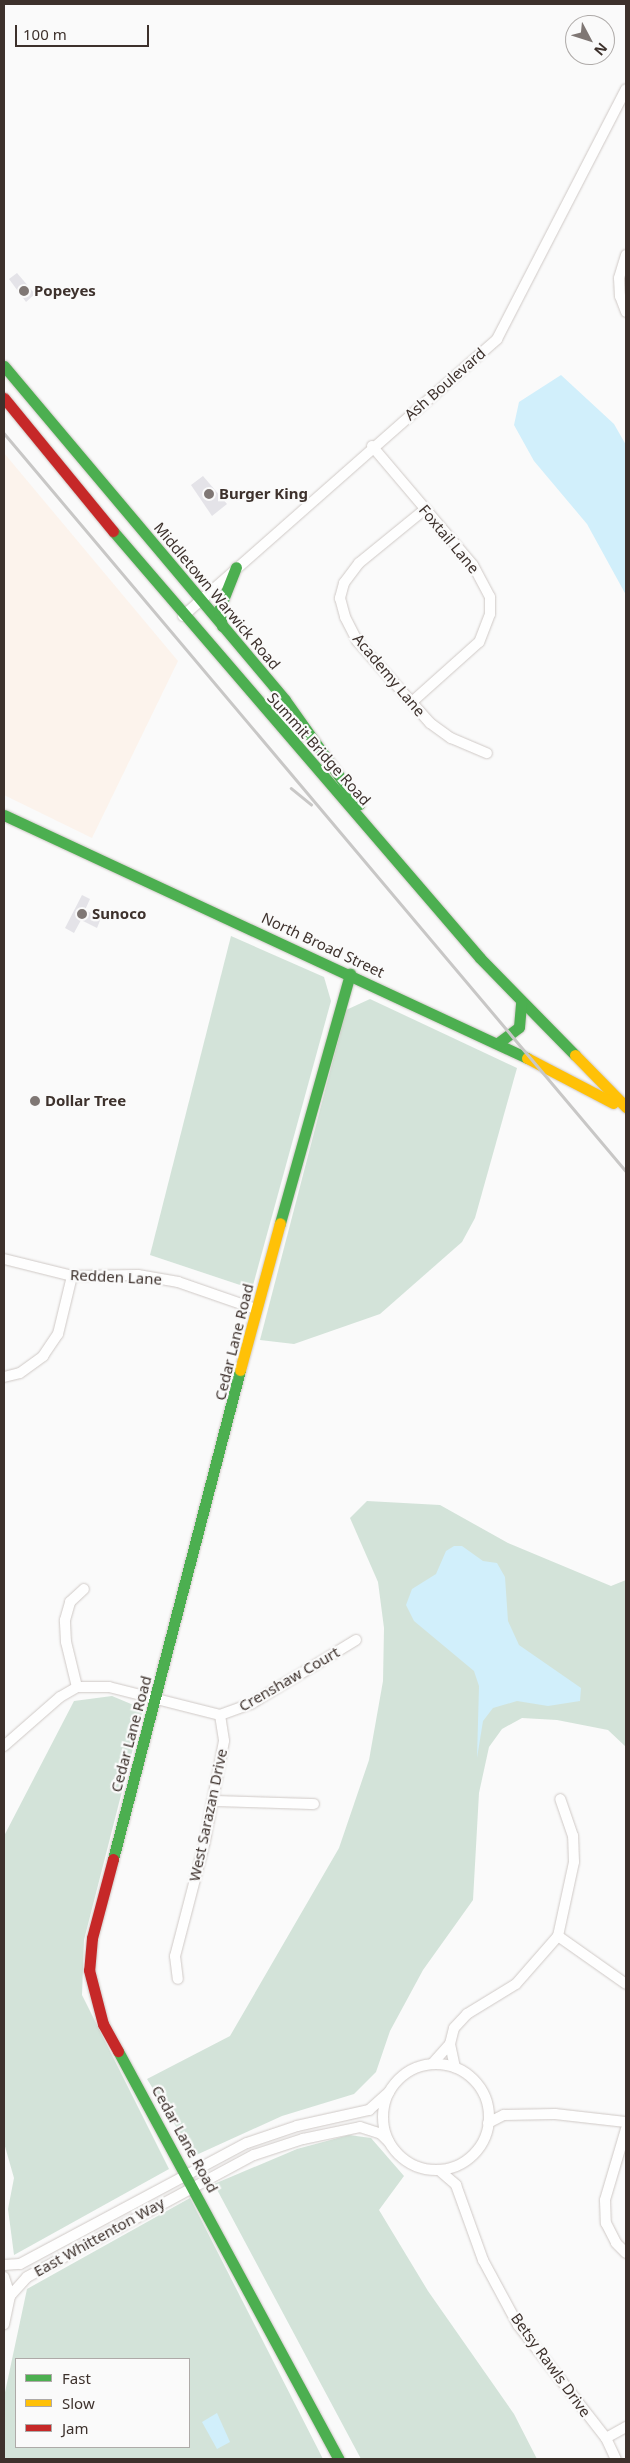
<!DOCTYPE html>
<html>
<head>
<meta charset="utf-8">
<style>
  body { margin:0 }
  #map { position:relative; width:630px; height:2463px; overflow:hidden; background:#fafafa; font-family:"Noto Sans",sans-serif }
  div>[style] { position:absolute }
  .industrial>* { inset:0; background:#fcf3ec }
  .green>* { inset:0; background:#d3e3d9 }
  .water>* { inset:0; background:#d1effb }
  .building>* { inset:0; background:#e4e3e8 }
  .roads { filter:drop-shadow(0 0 1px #cfc9c6) drop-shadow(0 0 1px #cfc9c6) }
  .street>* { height:10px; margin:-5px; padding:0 5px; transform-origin:5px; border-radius:5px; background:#fefefe }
  .street>.ring { margin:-5px; padding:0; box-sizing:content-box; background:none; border:10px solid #fefefe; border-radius:50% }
  .fast>* { height:11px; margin:-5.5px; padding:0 5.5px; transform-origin:5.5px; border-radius:5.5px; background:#4caf50 }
  .slow>* { height:11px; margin:-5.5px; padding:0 5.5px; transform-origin:5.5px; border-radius:5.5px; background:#ffc107 }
  .jam>* { height:11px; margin:-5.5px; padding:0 5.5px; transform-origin:5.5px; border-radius:5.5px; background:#c62828 }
  .rail>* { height:2.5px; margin:-1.25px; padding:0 1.25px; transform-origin:1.25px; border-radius:1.25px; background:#c8c7c6 }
  .dots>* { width:14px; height:14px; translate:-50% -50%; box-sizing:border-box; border:2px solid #fafafa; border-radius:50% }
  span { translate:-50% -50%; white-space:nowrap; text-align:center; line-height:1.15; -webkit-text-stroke:4.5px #fafafa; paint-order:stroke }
  .poi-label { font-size:15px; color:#3d312c; font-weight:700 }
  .left { translate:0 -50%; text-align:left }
  .street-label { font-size:15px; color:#3d312c }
  .frame { position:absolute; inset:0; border:5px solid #3d312c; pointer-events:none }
  .legend { position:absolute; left:15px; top:2358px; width:175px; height:90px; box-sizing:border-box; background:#fafafa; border:1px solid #aeaaa8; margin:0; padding:6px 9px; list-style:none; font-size:15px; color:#3d312c }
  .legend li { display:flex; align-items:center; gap:10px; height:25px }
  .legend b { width:25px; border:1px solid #aeaaa8 }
  .north { position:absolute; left:565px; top:15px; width:50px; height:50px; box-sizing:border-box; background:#fafafa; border:1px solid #aeaaa8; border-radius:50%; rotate:130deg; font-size:14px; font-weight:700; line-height:20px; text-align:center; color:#3d312c }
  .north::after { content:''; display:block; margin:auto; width:18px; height:22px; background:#7f7774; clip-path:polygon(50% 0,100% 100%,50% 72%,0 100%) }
  .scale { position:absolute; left:15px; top:25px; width:134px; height:22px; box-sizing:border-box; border:2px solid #3d312c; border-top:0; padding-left:6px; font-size:15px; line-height:18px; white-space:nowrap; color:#3d312c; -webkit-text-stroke:4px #fafafa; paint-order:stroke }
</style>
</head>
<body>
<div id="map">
  <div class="industrial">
    <div style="clip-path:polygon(4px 453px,178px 661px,92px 838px,4px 795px)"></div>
  </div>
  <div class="green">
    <div style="clip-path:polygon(231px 936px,324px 977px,331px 1001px,252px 1289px,150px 1255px)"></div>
    <div style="clip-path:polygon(370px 999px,517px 1068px,475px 1218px,462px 1242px,380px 1314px,294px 1344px,260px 1340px,346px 1010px)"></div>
    <div style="clip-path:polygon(367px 1501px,440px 1505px,508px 1543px,611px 1586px,626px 1580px,626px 1747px,608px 1730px,557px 1720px,522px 1718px,502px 1729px,489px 1747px,479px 1793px,473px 1900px,423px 1970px,390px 2031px,376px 2072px,354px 2094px,282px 2116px,194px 2156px,147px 2079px,230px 2036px,339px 1848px,369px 1760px,383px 1681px,384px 1628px,378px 1582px,350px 1518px)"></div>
    <div style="clip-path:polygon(112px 1696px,143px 1709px,84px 1940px,82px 1995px,169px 2169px,14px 2255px,8px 2209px,14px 2178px,4px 2143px,4px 1836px,74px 1701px)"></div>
    <div style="clip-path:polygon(349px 2135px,371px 2138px,404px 2176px,379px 2210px,428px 2291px,514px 2414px,537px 2459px,361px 2459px,214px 2184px,297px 2149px)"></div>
    <div style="clip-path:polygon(evenodd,190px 2198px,323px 2459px,4px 2459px,4px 2397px,27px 2289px,190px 2198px,16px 2359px,189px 2359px,189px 2447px,16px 2447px,16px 2359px)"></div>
  </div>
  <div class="water">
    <div style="clip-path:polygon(561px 375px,614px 424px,626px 445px,626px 595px,587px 524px,534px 461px,514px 425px,519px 402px)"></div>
    <div style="clip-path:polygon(454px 1546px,462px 1546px,483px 1561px,497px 1563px,505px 1577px,508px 1621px,519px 1645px,581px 1688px,580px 1701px,548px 1706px,517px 1701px,493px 1708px,483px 1721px,477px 1758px,479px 1686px,474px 1671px,414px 1621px,406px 1605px,412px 1589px,436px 1574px,446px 1551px)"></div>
    <div style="clip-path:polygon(217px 2413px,230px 2442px,217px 2449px,202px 2422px)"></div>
  </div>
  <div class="building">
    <div style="clip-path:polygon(17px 273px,35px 294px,26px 302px,9px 279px)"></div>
    <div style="clip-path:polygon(203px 476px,227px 504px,212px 516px,191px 485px)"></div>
    <div style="clip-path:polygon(82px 895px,90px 899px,85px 910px,101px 918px,97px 928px,81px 920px,74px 933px,65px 928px)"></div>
  </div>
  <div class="roads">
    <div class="street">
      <div style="left:626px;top:255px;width:24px;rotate:107deg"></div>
      <div style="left:619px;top:278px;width:18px;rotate:87deg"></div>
      <div style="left:620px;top:296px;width:17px;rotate:69deg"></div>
      <div style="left:372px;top:446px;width:156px;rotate:49.7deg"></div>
      <div style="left:473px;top:565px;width:36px;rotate:62deg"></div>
      <div style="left:490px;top:597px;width:17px;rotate:90deg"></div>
      <div style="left:490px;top:614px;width:30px;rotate:111deg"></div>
      <div style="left:479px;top:642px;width:90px;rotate:138.2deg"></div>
      <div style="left:424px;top:510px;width:84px;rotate:140.8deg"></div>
      <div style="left:359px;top:563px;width:25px;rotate:127deg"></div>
      <div style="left:344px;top:583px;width:16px;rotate:105deg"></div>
      <div style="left:340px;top:598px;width:20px;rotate:75deg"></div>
      <div style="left:345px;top:617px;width:27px;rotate:63deg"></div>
      <div style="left:357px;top:641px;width:110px;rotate:48.3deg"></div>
      <div style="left:430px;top:723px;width:26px;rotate:36deg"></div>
      <div style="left:451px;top:738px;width:39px;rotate:23deg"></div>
      <div style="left:183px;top:616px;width:419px;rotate:-41.4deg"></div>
      <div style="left:497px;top:339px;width:281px;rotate:-62.7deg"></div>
      <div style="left:4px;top:1259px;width:70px;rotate:14deg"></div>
      <div style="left:72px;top:1276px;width:66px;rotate:-0.9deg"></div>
      <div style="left:138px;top:1275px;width:41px;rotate:9.9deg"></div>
      <div style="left:178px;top:1282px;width:83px;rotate:19.1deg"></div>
      <div style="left:4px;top:1377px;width:16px;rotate:-14deg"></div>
      <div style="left:20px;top:1373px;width:29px;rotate:-36deg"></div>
      <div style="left:43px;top:1356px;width:27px;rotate:-56deg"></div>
      <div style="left:58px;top:1334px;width:60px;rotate:-76.4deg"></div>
      <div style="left:77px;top:1687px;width:46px;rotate:-103.7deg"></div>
      <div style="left:66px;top:1642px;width:22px;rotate:-93deg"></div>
      <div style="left:65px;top:1620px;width:19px;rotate:-74deg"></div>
      <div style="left:70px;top:1602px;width:19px;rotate:-43deg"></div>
      <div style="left:220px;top:1715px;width:33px;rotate:-20deg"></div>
      <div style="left:251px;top:1704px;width:123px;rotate:-31.4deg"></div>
      <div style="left:4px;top:1746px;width:74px;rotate:-41.2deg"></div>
      <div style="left:60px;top:1697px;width:20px;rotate:-30deg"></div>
      <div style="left:77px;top:1687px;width:32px"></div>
      <div style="left:109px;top:1687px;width:114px;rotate:14.2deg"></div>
      <div style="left:220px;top:1715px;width:26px;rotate:81deg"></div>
      <div style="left:224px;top:1741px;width:102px;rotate:100.8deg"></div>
      <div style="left:205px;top:1841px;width:119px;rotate:104.6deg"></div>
      <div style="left:175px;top:1956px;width:23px;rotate:83deg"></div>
      <div style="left:213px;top:1801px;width:101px;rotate:1.7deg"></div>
      <div style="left:558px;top:1936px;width:83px;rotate:35.2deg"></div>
      <div style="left:450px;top:2044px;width:24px;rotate:78deg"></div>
      <div style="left:432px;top:2064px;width:27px;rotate:-48deg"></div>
      <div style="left:450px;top:2044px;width:16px;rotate:-76deg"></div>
      <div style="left:454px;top:2028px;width:19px;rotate:-47deg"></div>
      <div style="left:467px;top:2014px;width:57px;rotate:-31.5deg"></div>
      <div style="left:516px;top:1984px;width:64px;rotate:-48.8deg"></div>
      <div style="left:558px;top:1936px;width:76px;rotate:-77.8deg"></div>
      <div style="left:574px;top:1862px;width:26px;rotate:-92deg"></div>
      <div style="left:573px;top:1836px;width:39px;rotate:-109deg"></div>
      <div class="ring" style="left:383px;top:2064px;width:96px;height:96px"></div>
      <div style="left:488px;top:2123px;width:18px;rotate:-27deg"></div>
      <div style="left:504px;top:2115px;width:51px;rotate:-1.1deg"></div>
      <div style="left:555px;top:2114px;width:71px;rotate:6.4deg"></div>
      <div style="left:626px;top:2129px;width:74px;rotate:106.5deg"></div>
      <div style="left:605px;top:2200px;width:23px;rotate:88deg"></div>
      <div style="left:606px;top:2223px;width:22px;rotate:63deg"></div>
      <div style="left:616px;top:2243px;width:14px;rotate:45deg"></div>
      <div style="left:439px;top:2170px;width:23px;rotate:41deg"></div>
      <div style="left:456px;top:2185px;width:80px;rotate:70.2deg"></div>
      <div style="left:483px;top:2260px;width:74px;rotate:61.7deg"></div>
      <div style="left:518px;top:2325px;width:143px;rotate:52.1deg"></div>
      <div style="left:606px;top:2438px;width:23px;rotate:65deg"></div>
      <div style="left:4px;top:2265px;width:16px;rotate:-4deg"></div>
      <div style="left:20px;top:2264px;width:257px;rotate:-28.1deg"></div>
      <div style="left:247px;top:2143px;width:53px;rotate:-18.8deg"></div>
      <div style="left:297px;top:2126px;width:74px;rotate:-12.5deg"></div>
      <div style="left:369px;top:2110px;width:27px;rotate:-42deg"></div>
      <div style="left:4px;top:2277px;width:20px;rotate:72deg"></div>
      <div style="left:10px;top:2296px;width:29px;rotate:102deg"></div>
      <div style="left:10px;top:2296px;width:25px;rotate:-48deg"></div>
      <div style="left:27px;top:2277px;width:258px;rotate:-28.3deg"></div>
      <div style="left:254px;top:2155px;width:52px;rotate:-18.1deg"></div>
      <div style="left:303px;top:2139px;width:58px;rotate:-11.9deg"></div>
      <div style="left:360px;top:2127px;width:22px;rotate:18deg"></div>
      <div style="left:381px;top:2134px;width:11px;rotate:45deg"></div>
      <div style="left:606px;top:2438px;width:23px;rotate:-29deg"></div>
    </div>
    <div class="fast">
      <div style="left:4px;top:366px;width:436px;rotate:49.9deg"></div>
      <div style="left:285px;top:700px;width:128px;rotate:54.6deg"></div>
      <div style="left:113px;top:531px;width:563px;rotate:49.32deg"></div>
      <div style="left:480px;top:958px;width:136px;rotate:45.6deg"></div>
      <div style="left:222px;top:626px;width:16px;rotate:-101deg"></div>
      <div style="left:219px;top:610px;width:46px;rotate:-68.4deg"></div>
      <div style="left:4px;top:815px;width:577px;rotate:24.92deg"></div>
      <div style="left:498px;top:1043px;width:26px;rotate:-37deg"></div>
      <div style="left:519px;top:1027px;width:24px;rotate:-85deg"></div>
      <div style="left:280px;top:1223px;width:259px;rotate:-74.3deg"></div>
      <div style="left:113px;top:1859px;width:505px;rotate:-75.44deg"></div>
      <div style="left:118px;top:2051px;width:464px;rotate:61.6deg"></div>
    </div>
    <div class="slow">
      <div style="left:575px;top:1055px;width:73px;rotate:45.6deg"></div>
      <div style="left:527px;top:1058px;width:97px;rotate:27.6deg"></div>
      <div style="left:240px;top:1370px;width:152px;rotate:-74.8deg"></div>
    </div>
    <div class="jam">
      <div style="left:4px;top:398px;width:172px;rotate:50.7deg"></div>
      <div style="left:113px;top:1859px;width:82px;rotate:104.9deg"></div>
      <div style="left:92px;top:1938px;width:32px;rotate:95deg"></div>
      <div style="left:89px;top:1970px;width:56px;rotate:75.5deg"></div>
      <div style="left:103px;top:2024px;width:31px;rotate:61deg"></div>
    </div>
  </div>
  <div class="rail">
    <div style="left:4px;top:433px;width:965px;rotate:49.88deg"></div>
    <div style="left:291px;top:788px;width:26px;rotate:39deg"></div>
  </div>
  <div class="dots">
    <div style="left:24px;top:291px;background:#7f7774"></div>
    <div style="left:209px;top:494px;background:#7f7774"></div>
    <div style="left:82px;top:914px;background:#7f7774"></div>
    <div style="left:35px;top:1101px;background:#7f7774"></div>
  </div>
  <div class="poi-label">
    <span class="left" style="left:34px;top:291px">Popeyes</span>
    <span class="left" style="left:219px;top:494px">Burger King</span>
    <span class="left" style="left:92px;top:914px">Sunoco</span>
    <span class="left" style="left:45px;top:1101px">Dollar Tree</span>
  </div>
  <div class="street-label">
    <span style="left:445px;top:384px;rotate:-41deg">Ash Boulevard</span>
    <span style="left:449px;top:539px;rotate:50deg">Foxtail Lane</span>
    <span style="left:217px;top:596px;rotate:50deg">Middletown Warwick Road</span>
    <span style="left:389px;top:675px;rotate:50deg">Academy Lane</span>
    <span style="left:319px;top:749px;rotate:48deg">Summit Bridge Road</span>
    <span style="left:323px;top:945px;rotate:25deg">North Broad Street</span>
    <span style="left:116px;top:1277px;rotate:3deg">Redden Lane</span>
    <span style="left:234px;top:1342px;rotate:-76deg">Cedar Lane Road</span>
    <span style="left:289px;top:1679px;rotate:-30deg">Crenshaw Court</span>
    <span style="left:131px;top:1734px;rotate:-75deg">Cedar Lane Road</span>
    <span style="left:208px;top:1815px;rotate:-78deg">West Sarazan Drive</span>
    <span style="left:185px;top:2139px;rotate:61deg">Cedar Lane Road</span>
    <span style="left:99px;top:2237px;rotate:-29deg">East Whittenton Way</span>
    <span style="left:551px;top:2365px;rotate:54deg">Betsy Rawls Drive</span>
  </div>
  <div class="frame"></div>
  <ul class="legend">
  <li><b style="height:6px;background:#4caf50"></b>Fast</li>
  <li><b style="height:6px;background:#ffc107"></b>Slow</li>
  <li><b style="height:6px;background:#c62828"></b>Jam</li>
  </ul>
  <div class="north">N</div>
  <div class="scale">100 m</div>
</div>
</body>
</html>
